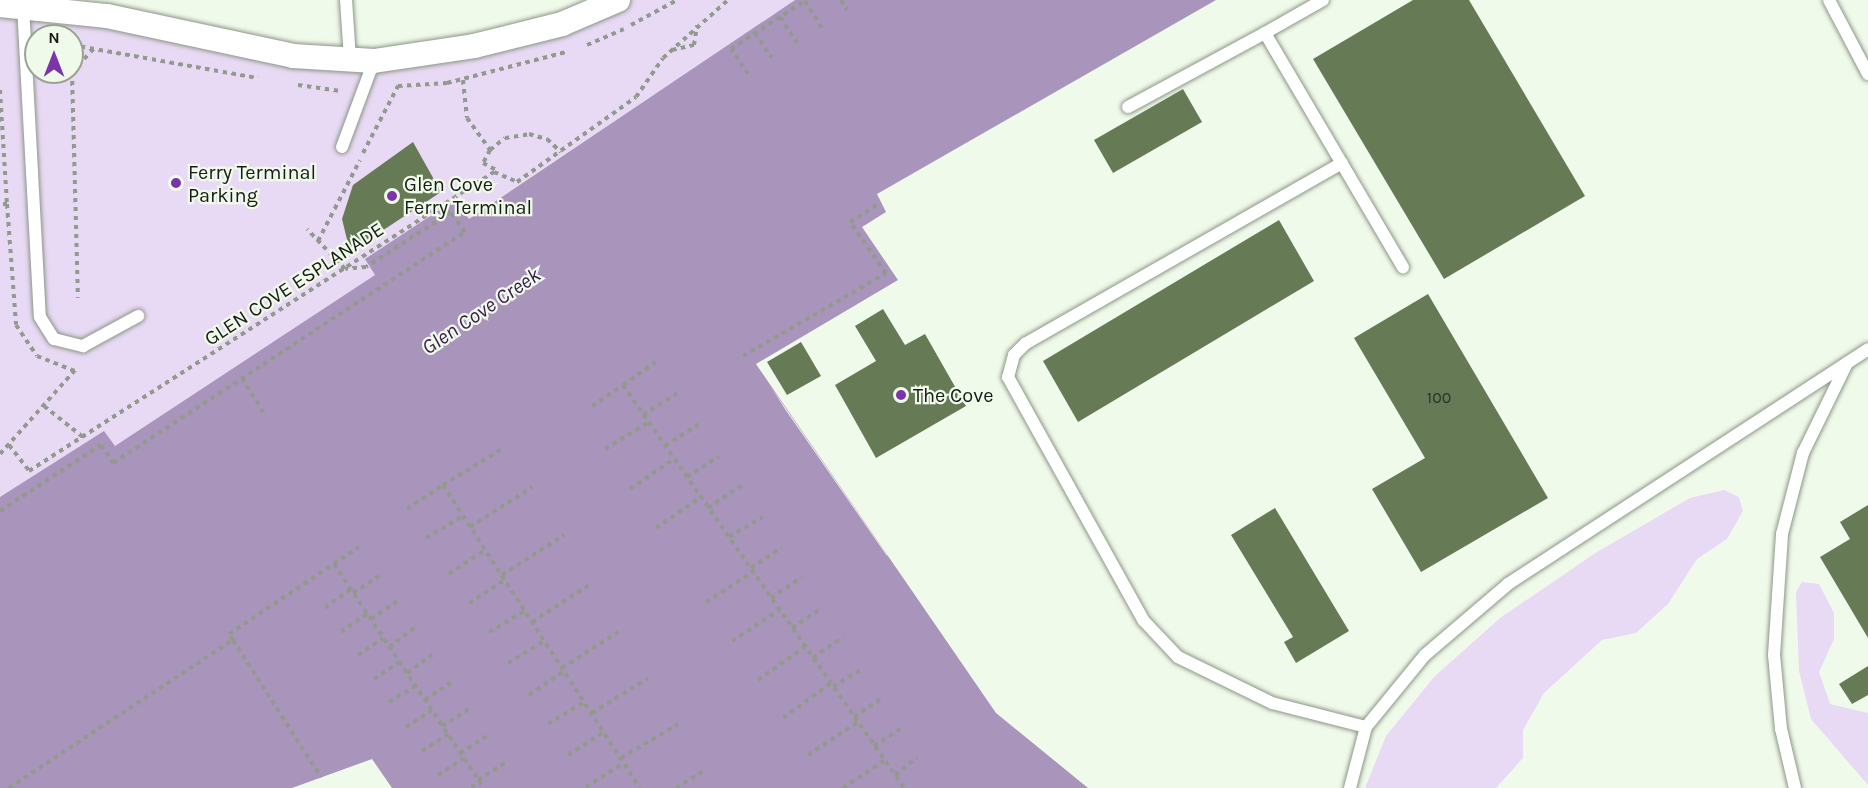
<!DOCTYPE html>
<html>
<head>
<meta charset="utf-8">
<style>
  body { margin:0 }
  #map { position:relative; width:1868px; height:788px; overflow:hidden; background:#f0faea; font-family:Karla,sans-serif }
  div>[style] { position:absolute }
  .green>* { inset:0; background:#e8daf5 }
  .water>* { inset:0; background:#a994bc }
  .building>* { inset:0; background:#657a55 }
  .path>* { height:4px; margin-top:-2px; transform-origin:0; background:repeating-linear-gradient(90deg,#92998d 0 4.5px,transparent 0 9px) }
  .roads { filter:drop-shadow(0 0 2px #8d9687) drop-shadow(0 0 2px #8d9687) }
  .lane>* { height:12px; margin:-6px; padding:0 6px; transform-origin:6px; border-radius:6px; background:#fff }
  .street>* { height:24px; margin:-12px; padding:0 12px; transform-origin:12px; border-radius:12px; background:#fff }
  .dots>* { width:16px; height:16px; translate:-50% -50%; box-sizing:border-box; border:3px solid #f0faea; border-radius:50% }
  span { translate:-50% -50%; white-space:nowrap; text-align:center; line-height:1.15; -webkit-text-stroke:4.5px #f0faea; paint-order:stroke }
  .number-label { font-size:16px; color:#2b3426 }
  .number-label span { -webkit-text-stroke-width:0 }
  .poi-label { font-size:20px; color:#181c16 }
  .left { translate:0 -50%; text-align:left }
  .street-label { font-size:20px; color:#181c16 }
  .water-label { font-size:21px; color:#381a4d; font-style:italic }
  .north { position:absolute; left:24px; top:24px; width:60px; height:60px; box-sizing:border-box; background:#f0faea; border:2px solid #9aa195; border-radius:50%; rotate:0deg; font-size:16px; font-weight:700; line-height:24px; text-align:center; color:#181c16 }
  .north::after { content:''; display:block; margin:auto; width:21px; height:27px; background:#7c35a8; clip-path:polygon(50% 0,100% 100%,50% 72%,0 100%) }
</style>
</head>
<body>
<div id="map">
  <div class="green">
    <div style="clip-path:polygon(evenodd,612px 0,795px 0,519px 185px,109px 473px,0 523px,0 5px,374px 57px,448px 48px,612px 0,36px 36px,72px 36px,72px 72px,36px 72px,36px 36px)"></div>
    <div style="clip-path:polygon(1724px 490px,1739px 497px,1743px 511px,1727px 539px,1697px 559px,1668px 604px,1636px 633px,1602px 640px,1544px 693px,1523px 730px,1523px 758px,1496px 788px,1365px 788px,1386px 736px,1434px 677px,1500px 618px,1597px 552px,1690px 498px)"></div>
    <div style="clip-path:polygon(1802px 582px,1819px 584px,1834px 613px,1834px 639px,1819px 672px,1830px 704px,1868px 713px,1868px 785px,1811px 719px,1799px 671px,1796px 592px)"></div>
  </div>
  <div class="water">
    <div style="clip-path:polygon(evenodd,795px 0,1216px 0,877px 194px,886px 212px,862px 227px,898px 280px,756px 364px,996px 713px,1088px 788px,392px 788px,372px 759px,292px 788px,0 788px,0 497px,104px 431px,115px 446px,375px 275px,365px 259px,456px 199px,469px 219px,795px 0,771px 387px,887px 555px,887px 556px,785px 409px,771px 387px)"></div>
  </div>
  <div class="building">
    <div style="clip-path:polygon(1413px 0,1469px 0,1585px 196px,1444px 279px,1313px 59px)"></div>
    <div style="clip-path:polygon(1183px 89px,1202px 122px,1113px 173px,1094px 140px)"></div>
    <div style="clip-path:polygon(413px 142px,441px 192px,350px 252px,342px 219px,353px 185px)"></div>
    <div style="clip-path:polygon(1279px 220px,1314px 281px,1078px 422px,1043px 361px)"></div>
    <div style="clip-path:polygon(1428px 294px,1548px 498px,1421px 572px,1372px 489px,1425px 458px,1354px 338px)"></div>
    <div style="clip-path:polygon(883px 309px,905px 345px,925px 334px,966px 406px,876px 458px,835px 385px,876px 361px,855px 326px)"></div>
    <div style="clip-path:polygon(801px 342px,821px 376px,787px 395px,767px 362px)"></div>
    <div style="clip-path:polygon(1868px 505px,1868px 638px,1820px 557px,1850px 539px,1840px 522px)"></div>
    <div style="clip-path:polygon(1275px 508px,1349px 631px,1296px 663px,1284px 642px,1293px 637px,1231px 535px)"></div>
    <div style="clip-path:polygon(1868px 666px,1868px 695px,1852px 704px,1839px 684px)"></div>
  </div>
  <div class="path">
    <div style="left:841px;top:0;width:12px;rotate:59deg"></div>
    <div style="left:805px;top:1px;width:32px;rotate:58deg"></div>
    <div style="left:780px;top:17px;width:31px;rotate:57deg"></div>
    <div style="left:631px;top:25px;width:52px;rotate:-28.5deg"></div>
    <div style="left:755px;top:33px;width:30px;rotate:56deg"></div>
    <div style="left:72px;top:45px;width:189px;rotate:10.1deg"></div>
    <div style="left:587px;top:45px;width:40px;rotate:-23.4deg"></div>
    <div style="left:672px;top:50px;width:23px;rotate:-13deg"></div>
    <div style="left:694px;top:45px;width:20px;rotate:-81deg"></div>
    <div style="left:72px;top:72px;width:226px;rotate:88.5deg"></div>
    <div style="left:72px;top:72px;width:33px;rotate:-47deg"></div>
    <div style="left:748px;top:74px;width:30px;rotate:-124deg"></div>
    <div style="left:731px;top:49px;width:90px;rotate:-33.2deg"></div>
    <div style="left:463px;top:80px;width:38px;rotate:84deg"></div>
    <div style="left:467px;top:118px;width:39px;rotate:54deg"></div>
    <div style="left:490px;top:150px;width:15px;rotate:118deg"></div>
    <div style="left:483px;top:163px;width:15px;rotate:28deg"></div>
    <div style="left:298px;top:85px;width:43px;rotate:7.9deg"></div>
    <div style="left:0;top:90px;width:114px;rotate:86.5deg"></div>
    <div style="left:7px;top:204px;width:7px;rotate:180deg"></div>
    <div style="left:490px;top:150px;width:19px;rotate:-39deg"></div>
    <div style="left:505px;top:138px;width:24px;rotate:-9deg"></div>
    <div style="left:529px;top:134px;width:19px;rotate:16deg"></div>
    <div style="left:547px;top:139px;width:19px;rotate:43deg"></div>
    <div style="left:363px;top:153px;width:76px;rotate:-62.4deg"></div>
    <div style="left:398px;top:86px;width:49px;rotate:-3.5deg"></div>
    <div style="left:447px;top:83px;width:123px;rotate:-14.6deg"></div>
    <div style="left:7px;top:204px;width:121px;rotate:85.7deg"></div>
    <div style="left:16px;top:325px;width:37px;rotate:56deg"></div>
    <div style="left:37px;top:356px;width:41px;rotate:21.5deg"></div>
    <div style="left:318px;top:241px;width:91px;rotate:-62.6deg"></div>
    <div style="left:743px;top:356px;width:165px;rotate:-30.1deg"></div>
    <div style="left:886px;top:273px;width:62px;rotate:-125.2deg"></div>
    <div style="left:850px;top:222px;width:36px;rotate:-32deg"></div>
    <div style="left:242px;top:378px;width:44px;rotate:58.1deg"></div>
    <div style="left:623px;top:385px;width:40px;rotate:-34.9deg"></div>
    <div style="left:44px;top:406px;width:50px;rotate:38.5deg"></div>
    <div style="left:592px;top:406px;width:37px;rotate:-34deg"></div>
    <div style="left:623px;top:385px;width:491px;rotate:55.1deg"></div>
    <div style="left:643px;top:415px;width:41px;rotate:-32.2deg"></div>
    <div style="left:9px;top:445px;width:33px;rotate:52deg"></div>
    <div style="left:29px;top:471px;width:553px;rotate:-32.74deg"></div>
    <div style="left:494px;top:172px;width:25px;rotate:23deg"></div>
    <div style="left:517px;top:182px;width:146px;rotate:-35.5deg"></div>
    <div style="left:636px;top:97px;width:47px;rotate:-55.3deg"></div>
    <div style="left:663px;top:58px;width:87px;rotate:-41.7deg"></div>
    <div style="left:665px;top:446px;width:40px;rotate:-32.9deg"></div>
    <div style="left:605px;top:449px;width:52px;rotate:-31.5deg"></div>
    <div style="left:0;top:454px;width:113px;rotate:-48.2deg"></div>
    <div style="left:687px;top:477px;width:38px;rotate:-33deg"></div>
    <div style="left:443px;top:485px;width:69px;rotate:-31.4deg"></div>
    <div style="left:630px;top:489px;width:53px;rotate:-34.3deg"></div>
    <div style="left:708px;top:508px;width:40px;rotate:-34deg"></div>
    <div style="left:407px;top:509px;width:43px;rotate:-33.7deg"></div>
    <div style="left:443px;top:485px;width:361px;rotate:57deg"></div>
    <div style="left:0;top:511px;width:121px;rotate:-33.2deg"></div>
    <div style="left:101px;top:445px;width:22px;rotate:56deg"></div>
    <div style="left:113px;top:463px;width:421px;rotate:-33.3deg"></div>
    <div style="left:465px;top:232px;width:24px;rotate:-125deg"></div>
    <div style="left:451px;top:212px;width:101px;rotate:147.1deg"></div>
    <div style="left:366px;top:267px;width:21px;rotate:175deg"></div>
    <div style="left:345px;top:269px;width:55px;rotate:-133.5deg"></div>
    <div style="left:470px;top:527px;width:74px;rotate:-32.8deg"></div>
    <div style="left:656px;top:528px;width:55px;rotate:-34.6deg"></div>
    <div style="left:729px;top:537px;width:39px;rotate:-31deg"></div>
    <div style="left:426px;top:538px;width:43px;rotate:-30.7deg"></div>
    <div style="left:334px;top:564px;width:270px;rotate:56.2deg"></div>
    <div style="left:751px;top:568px;width:37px;rotate:-34deg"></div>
    <div style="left:449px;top:574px;width:43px;rotate:-33.7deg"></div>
    <div style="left:502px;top:575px;width:74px;rotate:-32.8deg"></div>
    <div style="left:353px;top:593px;width:35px;rotate:-33deg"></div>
    <div style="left:771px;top:598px;width:37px;rotate:-34deg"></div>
    <div style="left:706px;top:602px;width:56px;rotate:-32.6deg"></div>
    <div style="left:469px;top:603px;width:43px;rotate:-32.6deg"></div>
    <div style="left:325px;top:608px;width:32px;rotate:-36deg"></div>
    <div style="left:371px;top:619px;width:34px;rotate:-34deg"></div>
    <div style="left:532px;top:622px;width:68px;rotate:-33deg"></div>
    <div style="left:792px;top:628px;width:36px;rotate:-34deg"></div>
    <div style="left:341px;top:632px;width:32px;rotate:-35deg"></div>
    <div style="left:489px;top:632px;width:42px;rotate:-30.3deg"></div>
    <div style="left:233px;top:640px;width:163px;rotate:57.3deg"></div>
    <div style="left:732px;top:641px;width:57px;rotate:-32.9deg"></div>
    <div style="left:389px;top:647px;width:35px;rotate:-37deg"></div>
    <div style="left:358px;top:655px;width:30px;rotate:-34deg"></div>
    <div style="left:813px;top:658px;width:37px;rotate:-35deg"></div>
    <div style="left:508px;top:663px;width:42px;rotate:-31.4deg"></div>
    <div style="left:562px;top:668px;width:67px;rotate:-32.7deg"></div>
    <div style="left:407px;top:673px;width:34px;rotate:-36deg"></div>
    <div style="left:374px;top:679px;width:30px;rotate:-34deg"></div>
    <div style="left:758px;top:680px;width:57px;rotate:-35.1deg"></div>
    <div style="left:833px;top:687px;width:36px;rotate:-32deg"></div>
    <div style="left:529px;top:695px;width:42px;rotate:-34.4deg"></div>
    <div style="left:425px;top:700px;width:34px;rotate:-34deg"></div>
    <div style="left:389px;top:702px;width:31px;rotate:-31deg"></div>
    <div style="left:592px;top:713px;width:66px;rotate:-32deg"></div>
    <div style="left:854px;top:717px;width:34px;rotate:-34deg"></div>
    <div style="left:783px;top:718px;width:59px;rotate:-36.1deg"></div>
    <div style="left:548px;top:724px;width:42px;rotate:-31.4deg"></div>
    <div style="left:442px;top:726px;width:36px;rotate:-32deg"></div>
    <div style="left:406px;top:727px;width:31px;rotate:-33deg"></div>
    <div style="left:874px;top:746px;width:35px;rotate:-33deg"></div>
    <div style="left:422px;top:751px;width:31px;rotate:-33deg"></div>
    <div style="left:460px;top:753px;width:36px;rotate:-32deg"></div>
    <div style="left:568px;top:755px;width:43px;rotate:-32.6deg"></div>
    <div style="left:808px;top:755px;width:60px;rotate:-33.4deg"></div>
    <div style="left:621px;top:758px;width:66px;rotate:-30.8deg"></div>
    <div style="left:438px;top:775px;width:31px;rotate:-33deg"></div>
    <div style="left:895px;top:775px;width:28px;rotate:-38deg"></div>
    <div style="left:478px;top:780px;width:36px;rotate:-32deg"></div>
    <div style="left:586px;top:787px;width:45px;rotate:-32.3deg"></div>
    <div style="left:9px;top:788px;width:268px;rotate:-33.5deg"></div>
    <div style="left:233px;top:640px;width:7px;rotate:-124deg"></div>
    <div style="left:229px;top:634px;width:156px;rotate:-33.8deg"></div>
    <div style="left:471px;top:788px;width:11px;rotate:-34deg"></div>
    <div style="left:676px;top:788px;width:36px;rotate:-32deg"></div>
    <div style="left:843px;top:788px;width:50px;rotate:-33.7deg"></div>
  </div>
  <div class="roads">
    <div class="lane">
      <div style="left:346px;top:0;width:59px;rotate:86.1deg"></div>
      <div style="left:1323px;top:0;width:67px;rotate:150.4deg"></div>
      <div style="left:1265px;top:33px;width:272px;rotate:59.5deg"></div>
      <div style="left:1829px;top:0;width:84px;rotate:62.2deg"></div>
      <div style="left:23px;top:6px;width:311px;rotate:86.9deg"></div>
      <div style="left:40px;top:317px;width:26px;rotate:58deg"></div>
      <div style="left:54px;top:339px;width:30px;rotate:14deg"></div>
      <div style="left:83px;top:346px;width:63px;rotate:-28.6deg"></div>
      <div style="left:1128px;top:107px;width:156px;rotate:-28.4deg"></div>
      <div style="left:342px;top:147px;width:92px;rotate:-69.6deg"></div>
      <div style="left:1342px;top:163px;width:364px;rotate:150.3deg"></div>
      <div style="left:1026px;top:343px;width:17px;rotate:135deg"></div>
      <div style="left:1014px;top:355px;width:23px;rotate:105deg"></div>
      <div style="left:1008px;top:377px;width:279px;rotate:60.9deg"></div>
      <div style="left:1144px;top:621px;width:50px;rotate:46.6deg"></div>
      <div style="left:1178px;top:657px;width:105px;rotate:26.1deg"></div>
      <div style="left:1272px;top:703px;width:97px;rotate:14.3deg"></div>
      <div style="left:1350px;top:788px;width:63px;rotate:-75.3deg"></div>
      <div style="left:1366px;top:727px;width:93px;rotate:-50.7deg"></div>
      <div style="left:1425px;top:655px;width:109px;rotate:-40.5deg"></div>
      <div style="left:1508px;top:584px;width:430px;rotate:-33.1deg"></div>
      <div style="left:1795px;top:788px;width:61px;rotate:-103.3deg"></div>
      <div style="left:1781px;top:729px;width:74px;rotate:-95.4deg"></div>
      <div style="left:1774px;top:655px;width:121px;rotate:-86.2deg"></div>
      <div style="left:1782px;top:534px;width:84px;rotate:-75.5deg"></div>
      <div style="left:1803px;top:453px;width:100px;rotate:-63.9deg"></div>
    </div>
    <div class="street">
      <div style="left:0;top:5px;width:108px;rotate:5.9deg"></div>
      <div style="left:107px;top:16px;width:190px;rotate:12.1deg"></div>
      <div style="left:293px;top:56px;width:81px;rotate:3.5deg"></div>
      <div style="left:374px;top:61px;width:101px;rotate:-8.5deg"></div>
      <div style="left:474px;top:46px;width:91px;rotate:-14deg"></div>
      <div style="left:562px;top:24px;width:61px;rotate:-23.2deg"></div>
    </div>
  </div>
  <div class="dots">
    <div style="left:176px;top:183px;background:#7c35a8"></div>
    <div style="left:392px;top:196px;background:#7c35a8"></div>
    <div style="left:901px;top:395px;background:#7c35a8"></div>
  </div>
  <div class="number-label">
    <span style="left:1439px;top:398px">100</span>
  </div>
  <div class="poi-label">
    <span class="left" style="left:188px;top:184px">Ferry Terminal<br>Parking</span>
    <span class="left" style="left:404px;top:196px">Glen Cove<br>Ferry Terminal</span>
    <span class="left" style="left:913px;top:395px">The Cove</span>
  </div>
  <div class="street-label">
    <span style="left:294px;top:284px;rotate:-33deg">GLEN COVE ESPLANADE</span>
  </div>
  <div class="water-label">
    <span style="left:481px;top:311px;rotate:-34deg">Glen Cove Creek</span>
  </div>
  <div class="north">N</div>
</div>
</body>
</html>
